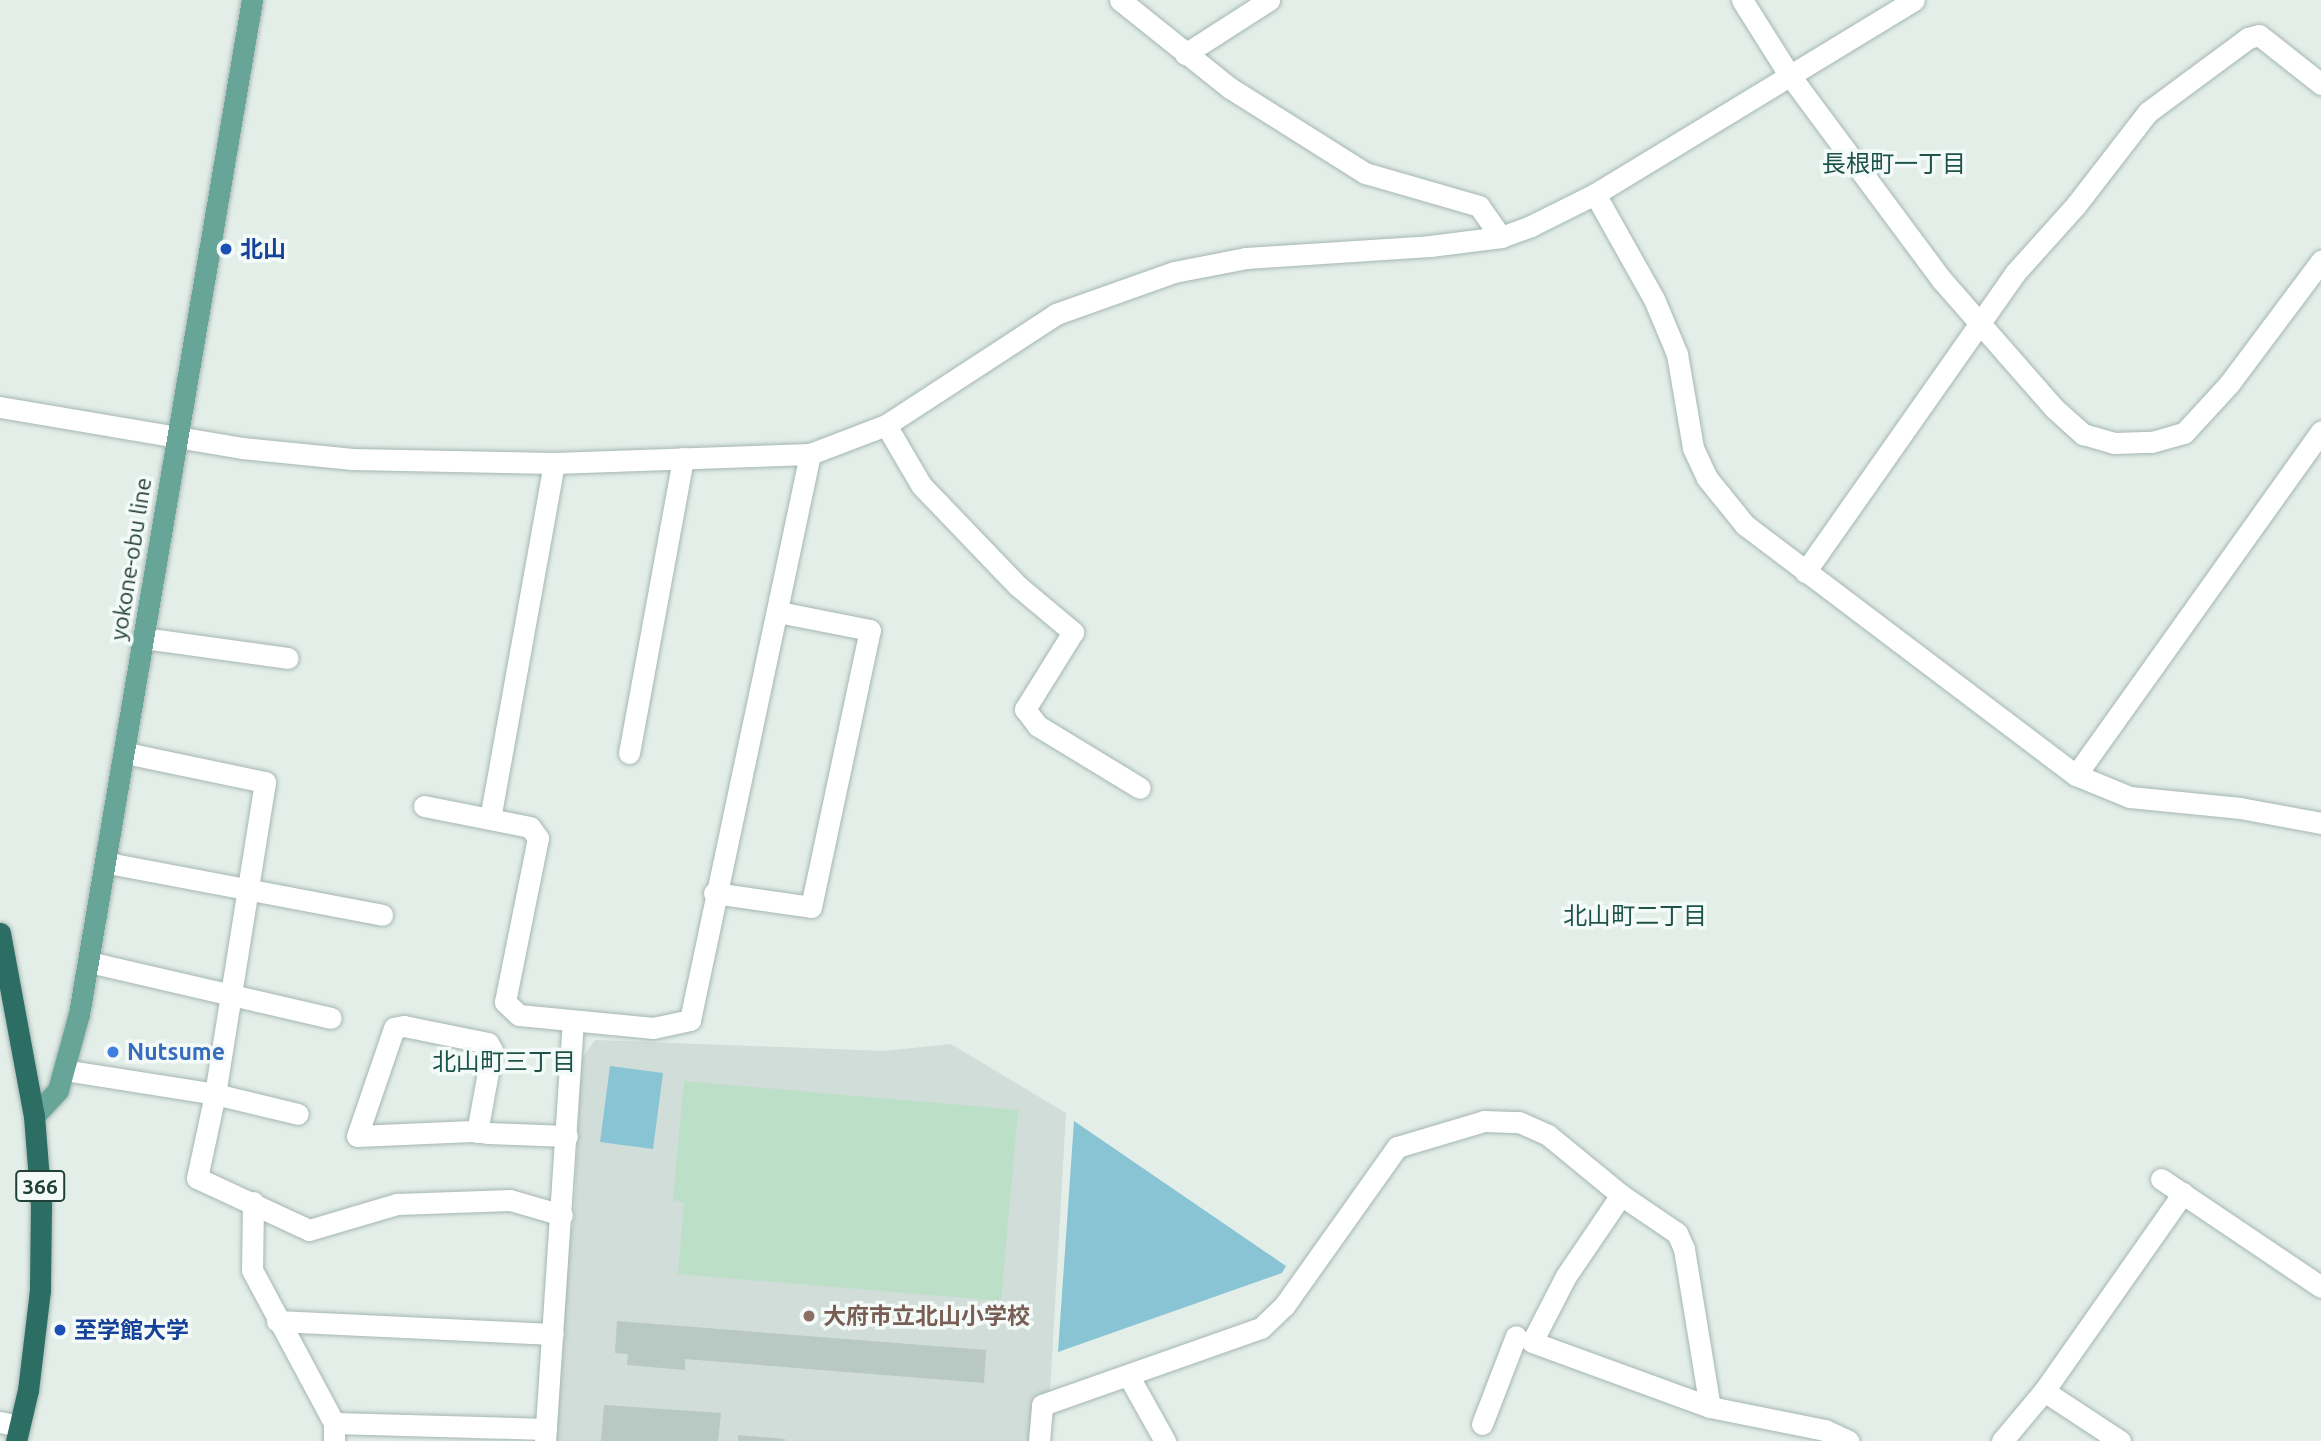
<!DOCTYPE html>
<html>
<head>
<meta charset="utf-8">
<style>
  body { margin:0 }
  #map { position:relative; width:2321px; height:1441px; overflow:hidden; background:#e3eee9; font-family:Ubuntu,"Noto Sans JP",sans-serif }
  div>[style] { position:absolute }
  .built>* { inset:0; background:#d1ddd9 }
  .green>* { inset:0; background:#bbdfc7 }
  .water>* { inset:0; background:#89c4d4 }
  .building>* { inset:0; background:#b8c8c3 }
  .roads { filter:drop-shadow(0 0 2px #a5b6b1) drop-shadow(0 0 2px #a5b6b1) }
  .minor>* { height:21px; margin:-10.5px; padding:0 10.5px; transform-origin:10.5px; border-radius:10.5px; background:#fff }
  .major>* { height:21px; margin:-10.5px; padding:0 10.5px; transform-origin:10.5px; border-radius:10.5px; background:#66a598 }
  .highway>* { height:21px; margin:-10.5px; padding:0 10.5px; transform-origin:10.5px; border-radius:10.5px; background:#2c6d64 }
  .dots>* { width:19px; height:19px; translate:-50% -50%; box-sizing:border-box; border:4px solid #f4faf7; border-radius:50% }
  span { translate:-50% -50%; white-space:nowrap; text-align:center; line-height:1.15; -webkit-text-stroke:7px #f4faf7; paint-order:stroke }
  .shield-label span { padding:2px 5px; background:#f4faf7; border:2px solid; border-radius:5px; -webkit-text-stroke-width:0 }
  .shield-label { font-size:21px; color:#22403a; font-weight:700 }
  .transit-label { font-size:23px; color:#164399; font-weight:700 }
  .left { translate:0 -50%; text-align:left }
  .street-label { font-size:23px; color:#22403a }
  .shop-label { font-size:23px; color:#366cbe; font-weight:700 }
  .education-label { font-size:23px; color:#785e54; font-weight:700 }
  .neighbourhood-label { font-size:24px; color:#1d5349 }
</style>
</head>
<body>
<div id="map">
  <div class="built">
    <div style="clip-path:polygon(595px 1040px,884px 1051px,951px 1044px,1066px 1113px,1050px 1392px,1033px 1398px,1030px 1441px,556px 1441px,569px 1240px,574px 1219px,581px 1060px)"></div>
  </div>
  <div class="green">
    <div style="clip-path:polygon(684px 1081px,1018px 1110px,1001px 1301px,678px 1274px,684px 1202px,673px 1200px)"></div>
  </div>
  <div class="water">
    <div style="clip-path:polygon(610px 1066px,663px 1073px,653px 1149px,600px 1142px)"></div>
    <div style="clip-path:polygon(1074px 1121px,1286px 1266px,1282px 1273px,1058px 1352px)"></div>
  </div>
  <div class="building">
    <div style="clip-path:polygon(617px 1321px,986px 1350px,984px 1383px,685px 1359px,685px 1370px,627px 1365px,628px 1354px,615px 1353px)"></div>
    <div style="clip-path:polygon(604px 1405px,721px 1413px,718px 1441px,601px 1441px)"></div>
    <div style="clip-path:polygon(738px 1435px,785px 1439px,785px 1441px,738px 1441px)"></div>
  </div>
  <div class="roads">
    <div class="minor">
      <div style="left:1120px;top:0;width:141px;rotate:38.7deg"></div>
      <div style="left:1230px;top:88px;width:160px;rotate:32.2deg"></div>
      <div style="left:1365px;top:173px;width:119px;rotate:16.1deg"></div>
      <div style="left:1479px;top:206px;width:38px;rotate:55deg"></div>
      <div style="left:1742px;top:0;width:86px;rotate:57.8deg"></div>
      <div style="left:1788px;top:73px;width:257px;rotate:53.4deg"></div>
      <div style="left:1941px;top:279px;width:173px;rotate:48.8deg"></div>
      <div style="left:2055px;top:409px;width:38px;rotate:42deg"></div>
      <div style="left:2083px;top:434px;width:32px;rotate:16deg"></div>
      <div style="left:2114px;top:443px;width:38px;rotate:-2deg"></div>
      <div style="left:2152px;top:442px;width:33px;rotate:-16deg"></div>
      <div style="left:2184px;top:433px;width:67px;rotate:-47.4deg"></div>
      <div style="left:2229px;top:384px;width:154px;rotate:-53.2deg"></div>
      <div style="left:1185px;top:54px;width:100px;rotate:-32.7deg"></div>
      <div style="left:1595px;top:194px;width:120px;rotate:60.7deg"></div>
      <div style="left:1654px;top:299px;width:60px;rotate:67.3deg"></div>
      <div style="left:1677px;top:354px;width:95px;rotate:80.3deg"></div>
      <div style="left:1693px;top:448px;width:33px;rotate:65deg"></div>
      <div style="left:1707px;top:478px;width:60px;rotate:51deg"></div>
      <div style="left:1745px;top:525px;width:415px;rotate:37.1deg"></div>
      <div style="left:2076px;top:775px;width:58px;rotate:22.2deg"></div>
      <div style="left:2130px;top:797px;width:111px;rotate:5.7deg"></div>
      <div style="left:2240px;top:808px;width:82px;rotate:10.5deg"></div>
      <div style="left:0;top:407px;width:245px;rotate:9.6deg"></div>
      <div style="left:242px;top:448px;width:111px;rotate:5.7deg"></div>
      <div style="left:352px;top:459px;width:202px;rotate:1.1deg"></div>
      <div style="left:554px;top:463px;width:256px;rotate:-2deg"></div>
      <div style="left:810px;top:454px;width:81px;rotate:-20.9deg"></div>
      <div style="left:886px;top:425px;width:203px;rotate:-33.1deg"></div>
      <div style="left:1056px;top:314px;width:125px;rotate:-19.6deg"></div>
      <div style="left:1174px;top:272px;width:73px;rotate:-11deg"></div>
      <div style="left:1246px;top:258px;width:184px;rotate:-3.7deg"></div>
      <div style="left:1430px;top:246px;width:72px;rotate:-7.2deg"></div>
      <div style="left:1501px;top:237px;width:32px;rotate:-20deg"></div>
      <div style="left:1531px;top:226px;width:72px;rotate:-26.6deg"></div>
      <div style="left:1595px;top:194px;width:373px;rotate:-31.3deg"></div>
      <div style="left:886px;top:425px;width:69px;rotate:59.7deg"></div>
      <div style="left:921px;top:485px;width:140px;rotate:46.2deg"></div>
      <div style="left:1018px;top:586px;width:72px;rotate:39.9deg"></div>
      <div style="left:1073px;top:632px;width:91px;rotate:121.9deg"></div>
      <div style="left:1025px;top:709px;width:21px;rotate:53deg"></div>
      <div style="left:1038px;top:726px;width:119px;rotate:31.3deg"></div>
      <div style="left:1805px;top:572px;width:365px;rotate:-54.9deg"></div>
      <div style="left:2015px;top:273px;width:91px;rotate:-48.1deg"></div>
      <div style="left:2076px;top:205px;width:118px;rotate:-52.3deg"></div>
      <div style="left:2148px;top:112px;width:124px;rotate:-36.5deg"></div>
      <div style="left:2248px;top:38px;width:11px;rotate:-15deg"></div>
      <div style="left:2259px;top:35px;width:79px;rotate:38.3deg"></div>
      <div style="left:144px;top:638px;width:145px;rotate:7.9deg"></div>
      <div style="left:126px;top:753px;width:142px;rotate:11.8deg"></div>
      <div style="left:265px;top:782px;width:316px;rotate:99.1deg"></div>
      <div style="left:215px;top:1094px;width:86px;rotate:102.1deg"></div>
      <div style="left:197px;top:1178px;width:123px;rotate:24.9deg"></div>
      <div style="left:309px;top:1230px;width:92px;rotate:-16.5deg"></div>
      <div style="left:397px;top:1204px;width:113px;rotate:-2deg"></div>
      <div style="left:510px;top:1200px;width:54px;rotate:16.1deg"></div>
      <div style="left:629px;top:753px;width:300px;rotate:-79.6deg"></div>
      <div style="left:2076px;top:775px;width:422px;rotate:-54.5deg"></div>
      <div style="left:424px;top:806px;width:108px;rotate:11.2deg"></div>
      <div style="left:530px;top:827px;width:14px;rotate:54deg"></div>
      <div style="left:538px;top:838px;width:167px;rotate:101.4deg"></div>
      <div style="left:505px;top:1002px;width:19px;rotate:43deg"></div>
      <div style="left:519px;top:1015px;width:135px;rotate:5.5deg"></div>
      <div style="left:653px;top:1028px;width:38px;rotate:-12deg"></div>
      <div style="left:690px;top:1020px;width:579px;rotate:-78.03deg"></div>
      <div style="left:490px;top:819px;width:362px;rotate:-79.8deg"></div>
      <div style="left:108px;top:863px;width:279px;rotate:10.7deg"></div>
      <div style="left:714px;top:893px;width:98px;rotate:8.2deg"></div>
      <div style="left:811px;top:907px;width:283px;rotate:-78deg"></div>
      <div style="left:870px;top:630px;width:94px;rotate:-168.9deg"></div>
      <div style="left:89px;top:962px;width:248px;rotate:13deg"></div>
      <div style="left:64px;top:1070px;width:153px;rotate:9deg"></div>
      <div style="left:215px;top:1094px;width:85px;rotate:13.5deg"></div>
      <div style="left:477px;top:1132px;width:83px;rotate:-79.6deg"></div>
      <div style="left:492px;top:1050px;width:8px;rotate:-120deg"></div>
      <div style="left:488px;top:1043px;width:86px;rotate:-168.6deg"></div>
      <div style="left:404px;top:1026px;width:10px;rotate:169deg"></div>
      <div style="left:394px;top:1028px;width:114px;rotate:108.9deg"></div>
      <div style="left:357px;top:1136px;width:115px;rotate:-2.5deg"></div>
      <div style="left:472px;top:1131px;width:16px;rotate:7deg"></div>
      <div style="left:488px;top:1133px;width:79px;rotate:2.2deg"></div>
      <div style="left:2161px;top:1179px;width:193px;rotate:34deg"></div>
      <div style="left:1621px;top:1195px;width:98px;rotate:124.2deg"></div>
      <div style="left:1566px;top:1276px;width:74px;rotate:117.3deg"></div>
      <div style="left:1532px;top:1342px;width:189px;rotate:20.1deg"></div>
      <div style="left:253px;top:1202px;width:68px;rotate:90.8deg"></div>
      <div style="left:252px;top:1270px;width:174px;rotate:61.8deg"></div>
      <div style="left:334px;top:1423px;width:18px;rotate:90deg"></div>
      <div style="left:277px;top:1321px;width:276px;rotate:2.7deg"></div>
      <div style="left:1128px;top:1375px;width:76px;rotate:60.7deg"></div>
      <div style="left:2044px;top:1391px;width:91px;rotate:33.3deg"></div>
      <div style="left:0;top:1422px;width:19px;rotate:12deg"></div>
      <div style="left:334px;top:1423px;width:212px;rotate:1.6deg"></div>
      <div style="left:1482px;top:1424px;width:94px;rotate:-68.9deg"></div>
      <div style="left:545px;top:1441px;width:421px;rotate:-86.2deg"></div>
      <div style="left:1039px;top:1441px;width:36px;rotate:-85deg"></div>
      <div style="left:1042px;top:1405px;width:232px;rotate:-19.4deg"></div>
      <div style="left:1261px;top:1328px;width:32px;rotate:-44deg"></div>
      <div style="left:1284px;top:1306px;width:195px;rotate:-54.6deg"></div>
      <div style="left:1397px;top:1147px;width:91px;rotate:-16.6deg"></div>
      <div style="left:1484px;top:1121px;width:35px;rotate:2deg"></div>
      <div style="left:1519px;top:1122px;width:32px;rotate:24deg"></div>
      <div style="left:1548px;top:1135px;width:94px;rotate:39.4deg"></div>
      <div style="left:1621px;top:1195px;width:68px;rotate:34.2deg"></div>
      <div style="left:1677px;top:1233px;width:17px;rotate:66deg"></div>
      <div style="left:1684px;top:1249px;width:160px;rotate:80.7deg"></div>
      <div style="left:1710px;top:1407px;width:117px;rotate:11.3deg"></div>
      <div style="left:1825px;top:1430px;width:26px;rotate:25deg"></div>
      <div style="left:2002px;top:1441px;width:65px;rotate:-50deg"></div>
      <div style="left:2044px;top:1391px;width:242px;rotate:-54.9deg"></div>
    </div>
    <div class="major">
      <div style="left:34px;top:1116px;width:35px;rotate:-47deg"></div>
      <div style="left:58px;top:1090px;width:79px;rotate:-74.6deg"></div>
      <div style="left:79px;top:1014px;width:1029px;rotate:-80.32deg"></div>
    </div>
    <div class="highway">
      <div style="left:0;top:933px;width:186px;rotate:79.5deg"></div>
      <div style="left:34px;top:1116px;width:89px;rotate:85.5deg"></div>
      <div style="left:41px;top:1205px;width:85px;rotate:90.7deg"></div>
      <div style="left:40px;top:1290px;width:101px;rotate:96.8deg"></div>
      <div style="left:28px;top:1390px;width:52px;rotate:103.2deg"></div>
    </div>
  </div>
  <div class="dots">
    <div style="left:226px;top:249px;background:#1a4fb4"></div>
    <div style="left:113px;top:1052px;background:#3f7fe0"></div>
    <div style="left:809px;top:1316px;background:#8d6e63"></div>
    <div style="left:60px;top:1330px;background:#1a4fb4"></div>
  </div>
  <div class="shield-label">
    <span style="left:40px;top:1186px">366</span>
  </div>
  <div class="transit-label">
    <span class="left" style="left:240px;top:249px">北山</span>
    <span class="left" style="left:74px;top:1330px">至学館大学</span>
  </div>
  <div class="street-label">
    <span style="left:131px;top:559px;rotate:-81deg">yokone-obu line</span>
  </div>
  <div class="shop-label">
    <span class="left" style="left:127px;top:1052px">Nutsume</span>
  </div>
  <div class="education-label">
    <span class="left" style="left:823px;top:1316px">大府市立北山小学校</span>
  </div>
  <div class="neighbourhood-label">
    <span style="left:1894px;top:164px">長根町一丁目</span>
    <span style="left:1635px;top:916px">北山町二丁目</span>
    <span style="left:504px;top:1062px">北山町三丁目</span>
  </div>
</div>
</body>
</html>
